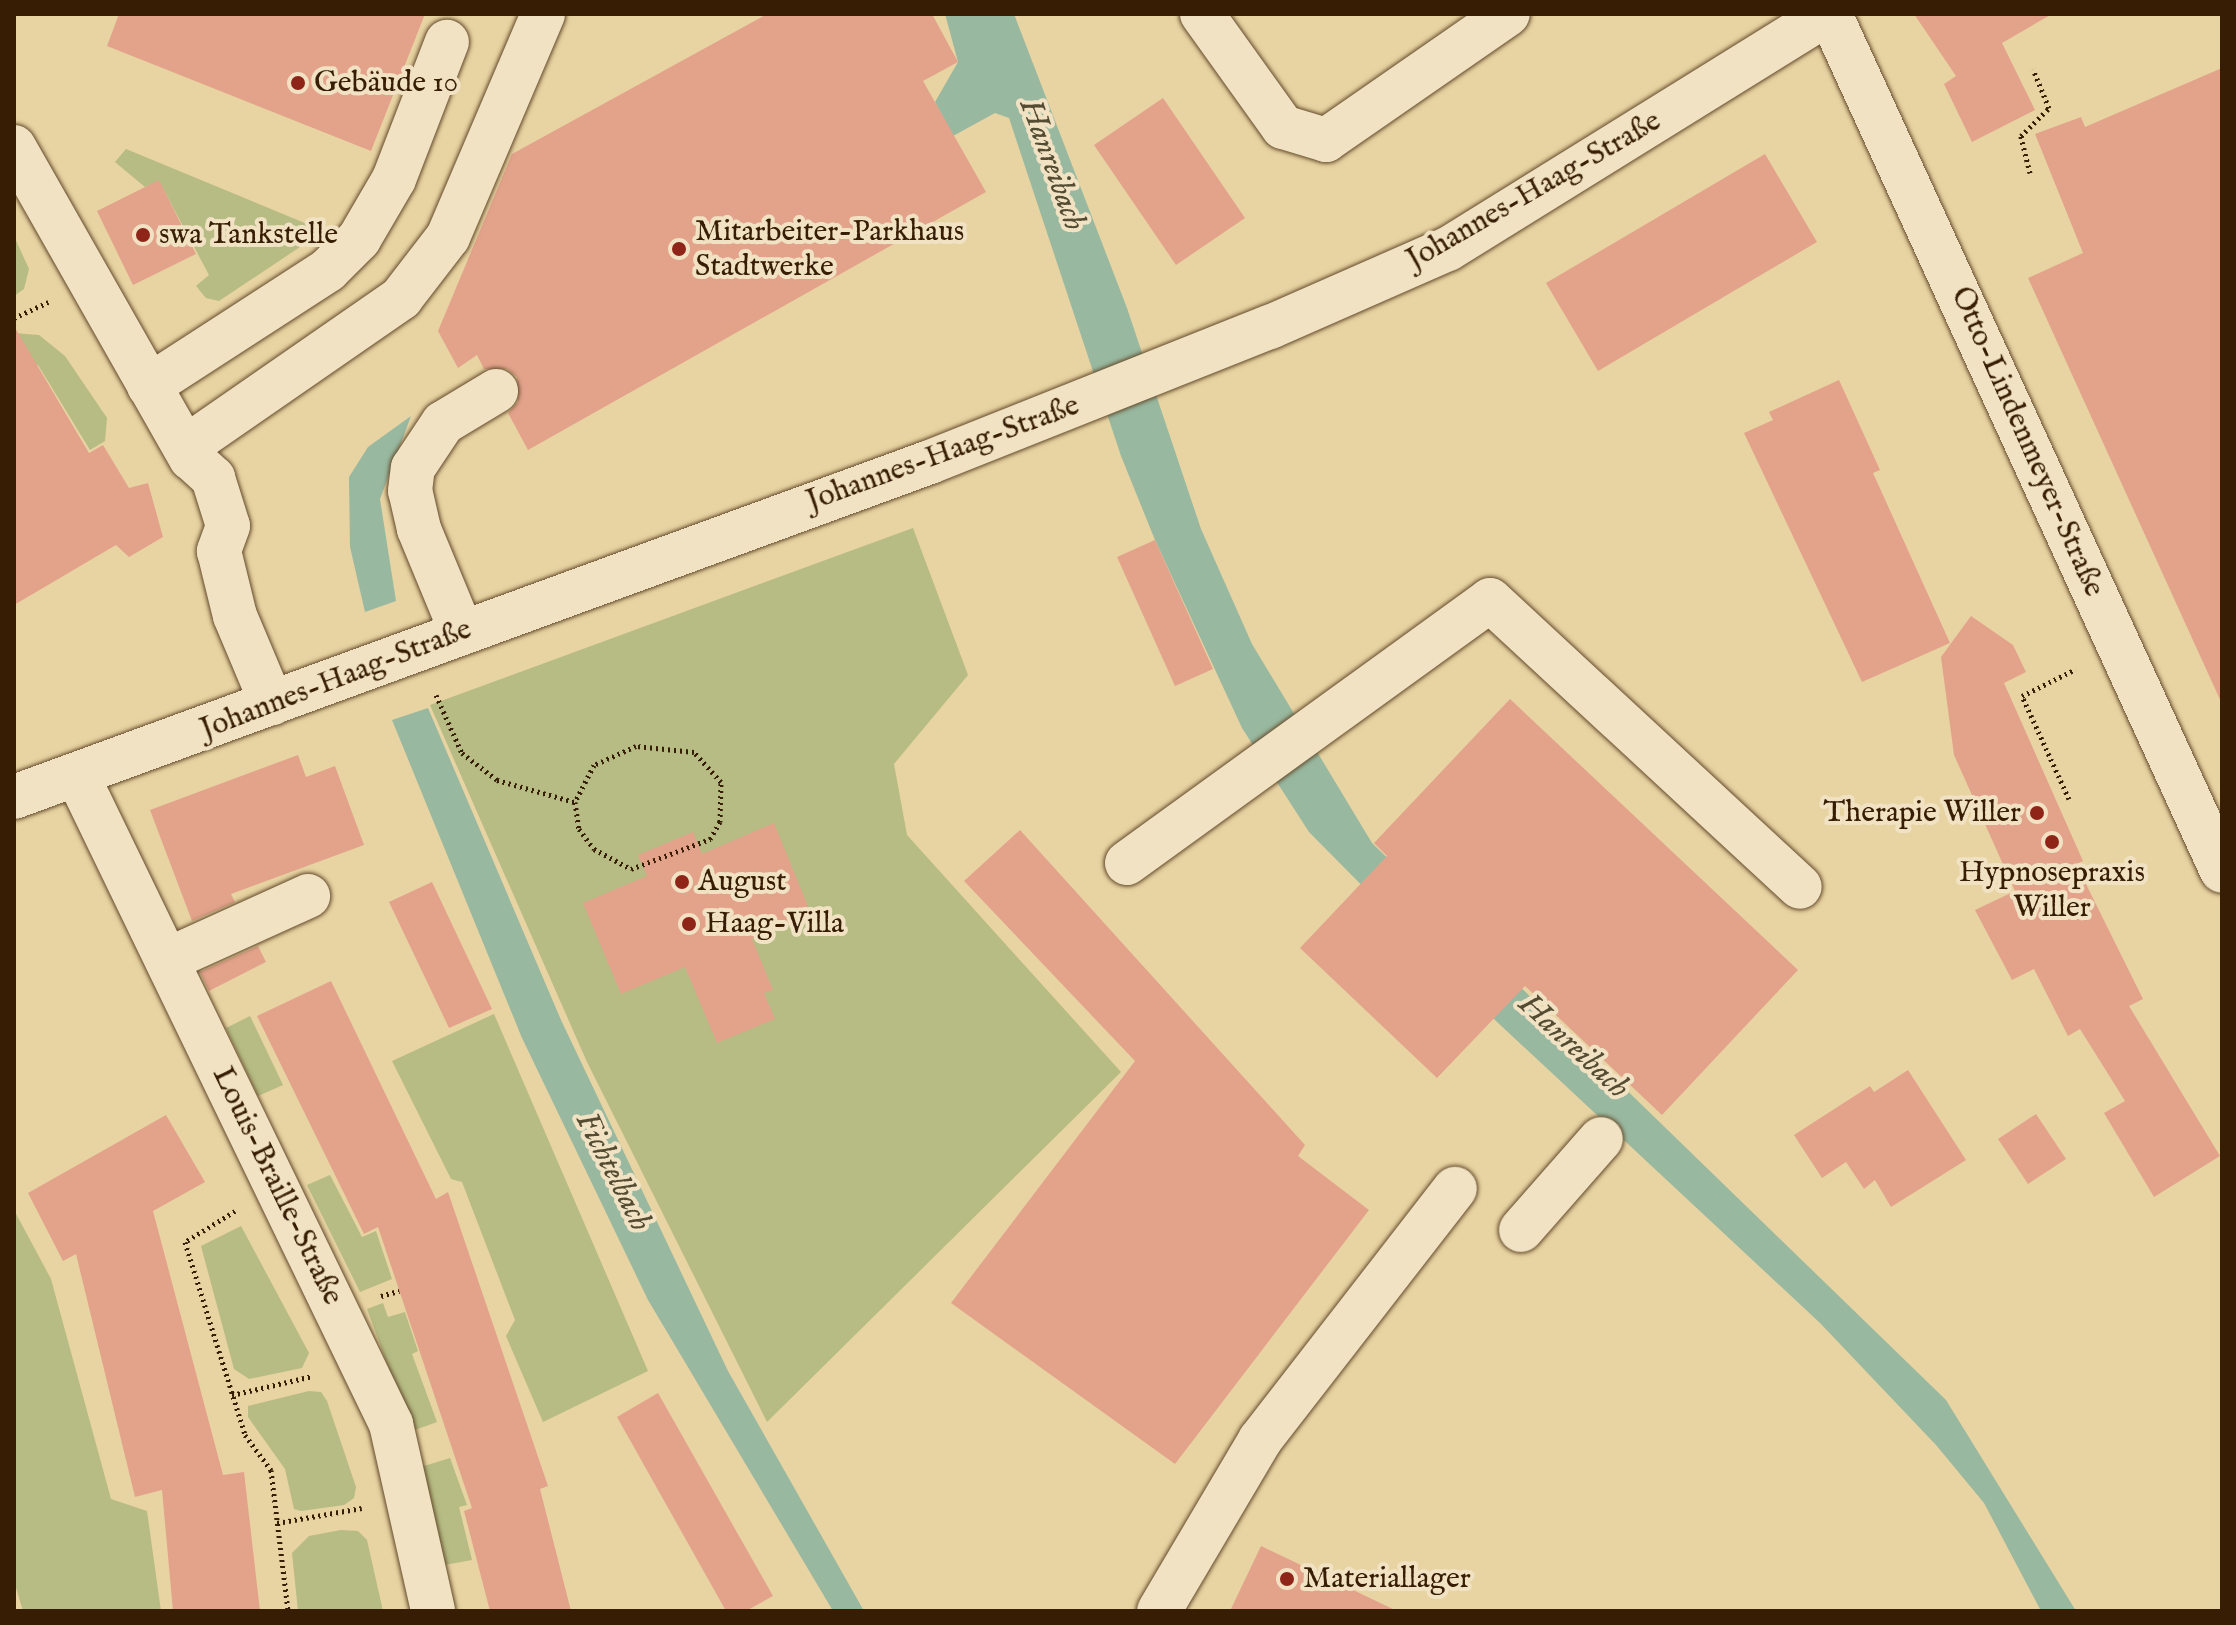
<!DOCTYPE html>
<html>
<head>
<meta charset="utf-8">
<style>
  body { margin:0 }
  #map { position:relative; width:2236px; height:1625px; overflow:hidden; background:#e8d3a2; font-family:"IM FELL English",serif }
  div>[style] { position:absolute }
  .green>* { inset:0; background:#b6bc84 }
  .water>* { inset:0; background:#98b9a0 }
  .building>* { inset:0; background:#e3a38b }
  .path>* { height:5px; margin-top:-2.5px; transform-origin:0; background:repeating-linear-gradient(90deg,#371d03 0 2px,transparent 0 6px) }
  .roads { filter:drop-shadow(0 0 2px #634a2b) drop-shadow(0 0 2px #634a2b) }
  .minor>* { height:44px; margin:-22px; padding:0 22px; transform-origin:22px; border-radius:22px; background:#f0e2c3 }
  .dots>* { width:22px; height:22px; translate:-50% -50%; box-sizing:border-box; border:4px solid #f0e2c3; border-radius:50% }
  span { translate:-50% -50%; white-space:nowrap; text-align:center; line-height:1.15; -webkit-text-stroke:8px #f0e2c3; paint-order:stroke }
  .poi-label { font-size:30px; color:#371d03 }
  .left { translate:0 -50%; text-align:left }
  .right { translate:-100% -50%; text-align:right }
  .street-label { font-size:30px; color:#371d03 }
  .water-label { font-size:32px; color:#544c32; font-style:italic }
  .frame { position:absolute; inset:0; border:16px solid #371d03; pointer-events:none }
</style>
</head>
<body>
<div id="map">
  <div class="green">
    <div style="clip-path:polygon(126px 149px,324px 231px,219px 301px,206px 298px,196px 286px,209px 275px,159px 181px,145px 187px,115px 162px)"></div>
    <div style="clip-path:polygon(14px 236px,29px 269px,24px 289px,14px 296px)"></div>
    <div style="clip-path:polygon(14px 333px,39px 335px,65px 356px,107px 418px,105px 441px,90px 450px,38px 365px,14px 379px)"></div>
    <div style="clip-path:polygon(913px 528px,968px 675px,894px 764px,907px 835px,1121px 1072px,767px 1422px,587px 1062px,430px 705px)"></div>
    <div style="clip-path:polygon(494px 1014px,648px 1371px,543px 1422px,506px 1336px,515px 1320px,462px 1182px,451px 1179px,392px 1061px)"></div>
    <div style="clip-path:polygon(250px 1016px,283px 1085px,258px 1096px,226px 1028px)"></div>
    <div style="clip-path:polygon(330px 1175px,362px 1237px,376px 1231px,392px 1279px,360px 1292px,307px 1185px)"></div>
    <div style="clip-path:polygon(14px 1210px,51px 1279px,111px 1499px,147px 1511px,161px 1611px,23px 1611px,14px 1581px)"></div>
    <div style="clip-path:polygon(241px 1226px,309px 1353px,302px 1368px,249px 1379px,234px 1369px,201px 1246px)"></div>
    <div style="clip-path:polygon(383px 1303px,388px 1317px,405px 1312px,418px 1351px,412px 1354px,437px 1422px,412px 1431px,367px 1309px)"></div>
    <div style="clip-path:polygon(309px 1391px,321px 1392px,327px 1401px,356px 1487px,354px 1498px,344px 1505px,301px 1511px,294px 1509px,285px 1469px,248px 1417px,248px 1406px)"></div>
    <div style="clip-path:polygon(450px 1458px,467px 1505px,459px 1507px,472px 1560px,439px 1566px,421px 1467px)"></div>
    <div style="clip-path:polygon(341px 1530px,358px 1531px,367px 1540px,383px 1611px,298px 1611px,292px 1553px,309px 1536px)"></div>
  </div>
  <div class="water">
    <div style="clip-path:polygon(945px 14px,1014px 14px,1127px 308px,1201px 529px,1252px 644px,1372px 843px,1946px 1400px,2076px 1611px,2041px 1611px,1984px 1503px,1936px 1445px,1820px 1323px,1496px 1021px,1309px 832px,1242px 728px,1155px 540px,1121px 456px,1009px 118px,995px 113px,953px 136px,935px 102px,958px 62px)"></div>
    <div style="clip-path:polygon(411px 416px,380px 499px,396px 601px,365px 612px,350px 547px,349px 477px,368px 447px)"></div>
    <div style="clip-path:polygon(428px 708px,561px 1020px,728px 1371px,864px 1611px,833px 1611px,648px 1300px,522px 1038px,392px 720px)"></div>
  </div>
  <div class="building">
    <div style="clip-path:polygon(119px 14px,425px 14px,371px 151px,107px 46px)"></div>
    <div style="clip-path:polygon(767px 14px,932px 14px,958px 62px,923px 81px,986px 192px,528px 450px,508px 413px,518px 402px,517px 377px,507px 369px,484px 369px,477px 355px,458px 368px,438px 331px,512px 154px)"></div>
    <div style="clip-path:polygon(1914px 14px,2052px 14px,2002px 43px,2035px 110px,1972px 142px,1944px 84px,1956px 76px)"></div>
    <div style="clip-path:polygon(2222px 68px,2222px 704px,2028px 278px,2083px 253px,2035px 134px,2081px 117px,2085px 127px)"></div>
    <div style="clip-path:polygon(1163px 98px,1245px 218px,1176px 265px,1094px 145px)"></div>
    <div style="clip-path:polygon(1765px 154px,1817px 242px,1598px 371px,1546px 283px)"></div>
    <div style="clip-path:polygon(159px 180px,196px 254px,133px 285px,97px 211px)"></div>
    <div style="clip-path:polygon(14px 326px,89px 453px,103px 445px,129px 488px,148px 483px,163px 537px,129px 557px,116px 545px,14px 605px)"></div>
    <div style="clip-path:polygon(1839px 380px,1880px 470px,1873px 473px,1950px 643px,1862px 682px,1744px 433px,1773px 420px,1769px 412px)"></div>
    <div style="clip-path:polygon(1155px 540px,1213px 669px,1175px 686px,1117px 557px)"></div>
    <div style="clip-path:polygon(1971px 616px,2013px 645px,2026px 672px,2004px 683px,2083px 861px,2076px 864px,2143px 999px,2129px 1006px,2220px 1156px,2154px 1197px,2104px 1113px,2125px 1101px,2080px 1029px,2068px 1036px,2034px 969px,2012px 980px,1975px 910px,2015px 891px,1954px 755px,1941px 657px)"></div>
    <div style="clip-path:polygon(1510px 699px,1798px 970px,1662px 1115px,1525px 986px,1437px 1078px,1300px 948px,1387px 856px,1374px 843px)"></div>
    <div style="clip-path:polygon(298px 755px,306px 777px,335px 766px,364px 845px,231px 894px,235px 902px,192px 921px,150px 810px)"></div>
    <div style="clip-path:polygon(774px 823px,811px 914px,752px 939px,773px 990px,764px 993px,775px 1019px,717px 1043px,685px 967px,621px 994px,583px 903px,647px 876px,638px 855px,693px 832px,702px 854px)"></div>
    <div style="clip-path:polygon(1020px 830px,1305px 1145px,1298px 1156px,1369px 1210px,1175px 1464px,951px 1303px,1135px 1061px,964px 881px)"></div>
    <div style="clip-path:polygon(432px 882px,492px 1009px,449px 1028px,389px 902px)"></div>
    <div style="clip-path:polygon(258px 946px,266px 962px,209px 991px,200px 972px)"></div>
    <div style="clip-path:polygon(331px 981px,436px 1199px,448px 1192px,548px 1486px,540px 1489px,571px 1611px,490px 1611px,464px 1511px,472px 1508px,378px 1227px,364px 1234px,257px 1016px)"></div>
    <div style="clip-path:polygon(1908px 1070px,1966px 1160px,1891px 1207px,1875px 1180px,1864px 1189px,1846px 1162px,1822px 1178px,1794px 1135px,1870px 1086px,1874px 1092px)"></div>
    <div style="clip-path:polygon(2036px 1114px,2066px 1159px,2028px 1184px,1998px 1139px)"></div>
    <div style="clip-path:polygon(166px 1115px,205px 1182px,153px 1211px,223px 1475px,244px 1472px,260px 1611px,173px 1611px,162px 1490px,135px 1497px,76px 1254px,63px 1261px,28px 1193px)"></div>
    <div style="clip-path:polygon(658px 1393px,773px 1596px,746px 1611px,726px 1611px,617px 1417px)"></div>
    <div style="clip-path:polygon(1261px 1546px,1397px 1611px,1230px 1611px)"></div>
  </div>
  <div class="path">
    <div style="left:2030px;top:173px;width:38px;rotate:-104deg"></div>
    <div style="left:2021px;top:136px;width:40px;rotate:-45deg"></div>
    <div style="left:2049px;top:108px;width:42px;rotate:-112.3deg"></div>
    <div style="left:14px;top:318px;width:38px;rotate:-25deg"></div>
    <div style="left:436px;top:695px;width:64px;rotate:65.9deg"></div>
    <div style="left:462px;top:753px;width:44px;rotate:37.6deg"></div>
    <div style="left:497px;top:780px;width:81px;rotate:15.8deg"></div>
    <div style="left:575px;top:802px;width:27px;rotate:82deg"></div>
    <div style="left:579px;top:829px;width:25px;rotate:53deg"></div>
    <div style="left:594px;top:849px;width:42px;rotate:28.4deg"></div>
    <div style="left:631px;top:869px;width:85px;rotate:-20.8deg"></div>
    <div style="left:710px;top:839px;width:20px;rotate:-60deg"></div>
    <div style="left:720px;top:822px;width:40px;rotate:-88.6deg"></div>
    <div style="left:721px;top:782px;width:40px;rotate:-132deg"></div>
    <div style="left:694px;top:752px;width:58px;rotate:-174.1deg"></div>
    <div style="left:636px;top:746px;width:46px;rotate:155.7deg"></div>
    <div style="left:594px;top:765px;width:42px;rotate:117.2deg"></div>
    <div style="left:2069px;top:799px;width:113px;rotate:-114.5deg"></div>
    <div style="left:2022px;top:696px;width:60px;rotate:-26.6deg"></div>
    <div style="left:235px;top:1211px;width:59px;rotate:148.2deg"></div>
    <div style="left:185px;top:1242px;width:202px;rotate:72.7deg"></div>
    <div style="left:245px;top:1435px;width:44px;rotate:53.4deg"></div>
    <div style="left:271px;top:1470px;width:142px;rotate:83.1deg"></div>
    <div style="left:381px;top:1296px;width:19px;rotate:-16deg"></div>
    <div style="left:232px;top:1395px;width:83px;rotate:-13.2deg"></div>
    <div style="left:277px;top:1523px;width:86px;rotate:-10deg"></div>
  </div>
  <div class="roads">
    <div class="minor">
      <div style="left:1202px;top:14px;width:139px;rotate:54.4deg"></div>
      <div style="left:1283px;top:127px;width:45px;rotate:16.8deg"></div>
      <div style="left:1326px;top:140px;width:221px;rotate:-34.7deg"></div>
      <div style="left:1830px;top:14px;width:942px;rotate:65.42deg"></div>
      <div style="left:14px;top:147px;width:358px;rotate:60.4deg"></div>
      <div style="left:191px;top:458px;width:30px;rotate:42deg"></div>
      <div style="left:213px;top:478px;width:50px;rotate:72.6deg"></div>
      <div style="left:228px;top:526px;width:27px;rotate:110deg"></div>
      <div style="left:219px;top:551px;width:67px;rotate:76.2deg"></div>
      <div style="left:235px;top:616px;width:95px;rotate:67.2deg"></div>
      <div style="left:149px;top:386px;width:213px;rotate:-32.9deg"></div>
      <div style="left:328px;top:270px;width:44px;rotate:-45deg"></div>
      <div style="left:359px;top:239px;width:69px;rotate:-59.7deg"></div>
      <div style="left:394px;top:179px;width:147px;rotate:-68.9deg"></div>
      <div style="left:186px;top:447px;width:262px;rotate:-34.7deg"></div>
      <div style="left:401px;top:298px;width:77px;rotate:-52.4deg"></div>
      <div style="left:448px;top:237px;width:242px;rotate:-66.9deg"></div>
      <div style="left:462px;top:633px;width:113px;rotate:-112.5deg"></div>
      <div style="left:419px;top:529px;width:39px;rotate:-103deg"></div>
      <div style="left:410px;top:491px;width:23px;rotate:-83deg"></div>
      <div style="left:413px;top:468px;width:54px;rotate:-56.3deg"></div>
      <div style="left:443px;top:423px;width:62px;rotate:-31.1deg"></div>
      <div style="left:78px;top:777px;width:719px;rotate:64.18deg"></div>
      <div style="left:391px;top:1424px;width:192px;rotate:77.3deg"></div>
      <div style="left:14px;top:797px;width:975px;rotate:-20.09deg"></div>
      <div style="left:930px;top:462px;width:366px;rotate:-21.7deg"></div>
      <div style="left:1270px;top:327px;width:194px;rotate:-23.7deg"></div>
      <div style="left:1448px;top:249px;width:446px;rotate:-31.8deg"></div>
      <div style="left:1127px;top:863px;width:448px;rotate:-35.9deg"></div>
      <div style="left:1490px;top:600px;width:422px;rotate:42.8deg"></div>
      <div style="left:167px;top:960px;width:155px;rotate:-24.4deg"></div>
      <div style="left:1521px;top:1230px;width:121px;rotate:-48.7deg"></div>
      <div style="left:1159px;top:1611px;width:199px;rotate:-59.4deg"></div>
      <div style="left:1260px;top:1440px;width:318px;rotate:-52.2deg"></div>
    </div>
  </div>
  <div class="dots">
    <div style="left:298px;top:83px;background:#8f2418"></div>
    <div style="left:143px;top:235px;background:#8f2418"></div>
    <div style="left:679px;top:249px;background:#8f2418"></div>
    <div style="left:2037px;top:813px;background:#8f2418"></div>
    <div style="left:2052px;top:842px;background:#8f2418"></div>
    <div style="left:682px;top:882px;background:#8f2418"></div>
    <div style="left:689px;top:924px;background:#8f2418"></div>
    <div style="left:1287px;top:1579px;background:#8f2418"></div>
  </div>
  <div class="poi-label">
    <span class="left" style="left:314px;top:83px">Gebäude 10</span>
    <span class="left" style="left:695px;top:249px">Mitarbeiter-Parkhaus<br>Stadtwerke</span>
    <span class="left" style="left:159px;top:235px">swa Tankstelle</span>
    <span class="right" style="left:2021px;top:813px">Therapie Willer</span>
    <span style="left:2052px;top:890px">Hypnosepraxis<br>Willer</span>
    <span class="left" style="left:698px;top:882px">August</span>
    <span class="left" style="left:705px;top:924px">Haag-Villa</span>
    <span class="left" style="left:1303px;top:1579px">Materiallager</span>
  </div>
  <div class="street-label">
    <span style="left:1534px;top:191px;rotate:-30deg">Johannes-Haag-Straße</span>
    <span style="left:2027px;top:442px;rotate:66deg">Otto-Lindenmeyer-Straße</span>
    <span style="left:943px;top:454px;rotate:-20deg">Johannes-Haag-Straße</span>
    <span style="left:336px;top:680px;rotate:-21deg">Johannes-Haag-Straße</span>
    <span style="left:277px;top:1186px;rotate:64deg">Louis-Braille-Straße</span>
  </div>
  <div class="water-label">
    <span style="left:1051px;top:165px;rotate:70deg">Hanreibach</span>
    <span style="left:1573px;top:1047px;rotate:43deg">Hanreibach</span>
    <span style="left:612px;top:1172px;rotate:63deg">Fichtelbach</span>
  </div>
  <div class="frame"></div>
</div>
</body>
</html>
